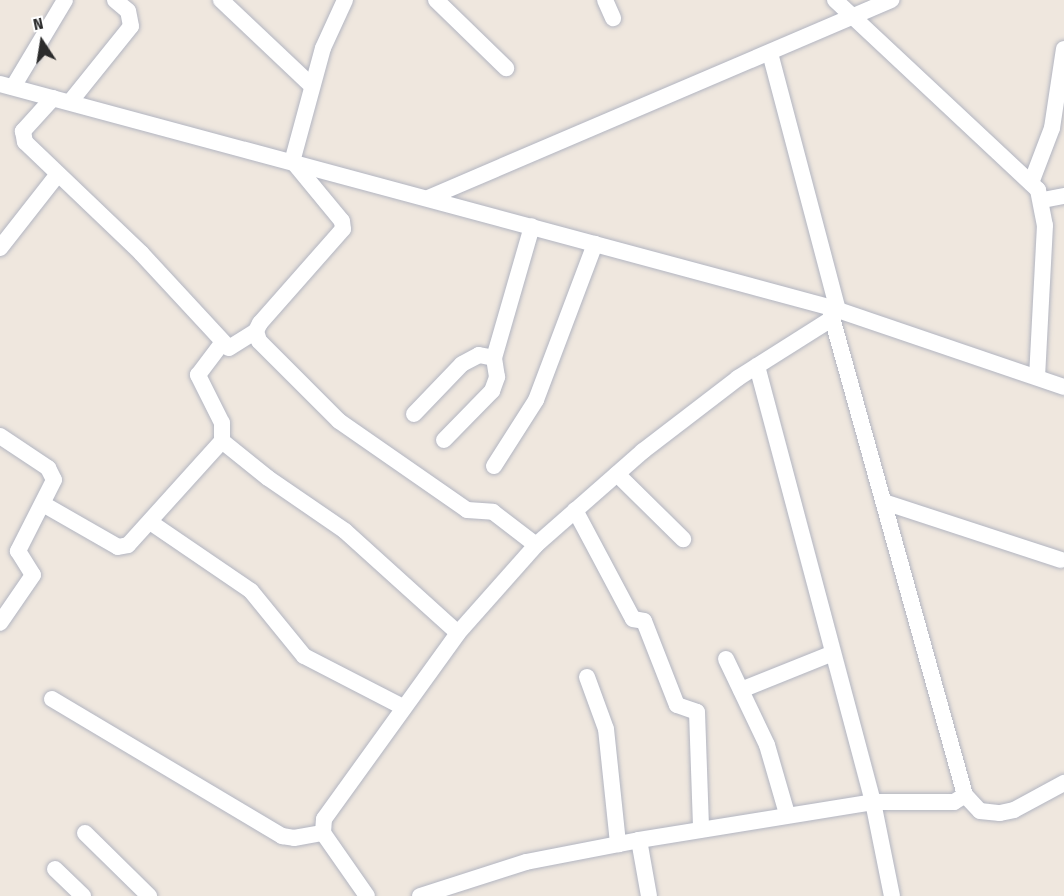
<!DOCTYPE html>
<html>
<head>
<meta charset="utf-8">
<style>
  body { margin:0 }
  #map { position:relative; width:1064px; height:896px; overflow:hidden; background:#efe7de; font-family:"Fira Sans Condensed",sans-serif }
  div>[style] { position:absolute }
  .roads { filter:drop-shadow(0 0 2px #b2b5c1) drop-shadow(0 0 2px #b2b5c1) }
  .minor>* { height:16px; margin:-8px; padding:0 8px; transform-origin:8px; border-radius:8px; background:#fff }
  span { translate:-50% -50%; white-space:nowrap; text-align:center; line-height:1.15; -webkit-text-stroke:6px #fff; paint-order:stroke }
  .north { position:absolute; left:12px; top:12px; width:60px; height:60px; -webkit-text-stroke:4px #fff; paint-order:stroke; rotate:348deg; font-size:16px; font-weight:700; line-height:24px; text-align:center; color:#2c2c2c }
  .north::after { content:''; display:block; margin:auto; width:21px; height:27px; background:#2c2c2c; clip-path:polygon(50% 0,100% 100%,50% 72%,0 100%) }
</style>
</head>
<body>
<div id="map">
  <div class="roads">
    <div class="minor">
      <div style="left:221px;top:0;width:125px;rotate:43.4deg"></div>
      <div style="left:436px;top:0;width:98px;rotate:44.2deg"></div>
      <div style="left:605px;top:0;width:20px;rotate:66deg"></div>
      <div style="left:835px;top:0;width:278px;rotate:43.1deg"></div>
      <div style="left:1038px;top:190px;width:36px;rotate:79deg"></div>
      <div style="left:1045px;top:225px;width:152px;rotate:93deg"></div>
      <div style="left:770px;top:53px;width:266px;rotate:75.2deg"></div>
      <div style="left:0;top:84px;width:858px;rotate:15.06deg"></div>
      <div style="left:829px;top:307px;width:248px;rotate:18.8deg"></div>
      <div style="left:13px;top:87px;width:101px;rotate:-59.1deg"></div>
      <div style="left:53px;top:98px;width:45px;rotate:132.3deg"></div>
      <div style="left:23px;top:131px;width:11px;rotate:80deg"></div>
      <div style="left:25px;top:142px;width:161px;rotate:43.7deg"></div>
      <div style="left:141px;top:253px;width:129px;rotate:47.2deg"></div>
      <div style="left:229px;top:348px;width:32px;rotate:-32deg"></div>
      <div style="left:70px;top:102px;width:97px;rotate:-51.2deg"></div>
      <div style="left:131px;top:26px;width:15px;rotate:-101deg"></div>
      <div style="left:128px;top:11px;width:17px;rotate:-140deg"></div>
      <div style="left:292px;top:162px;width:118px;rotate:-74.8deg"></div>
      <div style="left:323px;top:48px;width:53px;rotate:-65.4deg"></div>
      <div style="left:294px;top:163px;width:75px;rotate:50.4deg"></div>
      <div style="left:342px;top:221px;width:8px;rotate:83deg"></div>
      <div style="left:343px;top:229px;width:125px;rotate:131.4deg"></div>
      <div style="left:260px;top:323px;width:9px;rotate:117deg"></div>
      <div style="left:256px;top:331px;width:10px;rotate:73deg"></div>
      <div style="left:259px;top:341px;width:113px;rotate:45deg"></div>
      <div style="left:339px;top:421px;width:156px;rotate:34.8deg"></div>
      <div style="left:467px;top:510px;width:26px;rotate:4deg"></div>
      <div style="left:493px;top:512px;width:54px;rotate:37.5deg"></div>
      <div style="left:1031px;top:183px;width:59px;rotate:-69.1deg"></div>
      <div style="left:1052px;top:128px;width:80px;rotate:-81.4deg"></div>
      <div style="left:428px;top:198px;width:504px;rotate:-23.15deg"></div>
      <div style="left:1043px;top:200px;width:21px;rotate:-11deg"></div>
      <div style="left:0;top:248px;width:94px;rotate:-51.9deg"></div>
      <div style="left:757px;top:366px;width:451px;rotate:75.1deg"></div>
      <div style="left:873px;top:802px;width:96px;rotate:78.6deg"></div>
      <div style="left:414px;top:414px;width:69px;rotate:-46.2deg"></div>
      <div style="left:462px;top:364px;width:19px;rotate:-28deg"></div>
      <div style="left:479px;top:355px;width:15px;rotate:11deg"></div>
      <div style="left:0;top:436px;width:58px;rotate:33.7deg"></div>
      <div style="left:48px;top:468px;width:13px;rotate:63deg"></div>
      <div style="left:54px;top:480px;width:80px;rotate:116.9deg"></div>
      <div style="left:18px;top:551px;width:28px;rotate:58deg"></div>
      <div style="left:33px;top:575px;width:58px;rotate:124.5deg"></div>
      <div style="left:444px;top:440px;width:69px;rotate:-45.6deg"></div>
      <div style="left:492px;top:391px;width:15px;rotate:-70deg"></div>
      <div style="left:497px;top:377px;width:19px;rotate:-99deg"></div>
      <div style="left:494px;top:358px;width:137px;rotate:-73.9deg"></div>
      <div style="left:222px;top:441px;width:59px;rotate:38.8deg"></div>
      <div style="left:268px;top:478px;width:93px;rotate:34.5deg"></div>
      <div style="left:345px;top:531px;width:152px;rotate:42.1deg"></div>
      <div style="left:494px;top:466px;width:78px;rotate:-57.5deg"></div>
      <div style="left:536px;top:400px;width:167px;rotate:-69.3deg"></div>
      <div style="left:617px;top:474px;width:93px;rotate:44.6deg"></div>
      <div style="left:884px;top:502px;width:186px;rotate:18.1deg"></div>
      <div style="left:43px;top:504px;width:86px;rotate:29.8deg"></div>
      <div style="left:118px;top:547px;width:10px;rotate:-11deg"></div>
      <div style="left:128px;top:545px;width:140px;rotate:-47.9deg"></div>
      <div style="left:222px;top:441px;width:18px;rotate:-90deg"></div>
      <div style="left:222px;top:423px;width:54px;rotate:-116.6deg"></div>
      <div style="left:198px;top:375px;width:41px;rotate:-52.9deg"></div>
      <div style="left:575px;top:510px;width:123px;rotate:62deg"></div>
      <div style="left:633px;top:619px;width:11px;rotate:10deg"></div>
      <div style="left:644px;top:621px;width:90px;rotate:68.6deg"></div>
      <div style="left:677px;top:705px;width:21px;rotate:19deg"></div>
      <div style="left:697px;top:712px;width:116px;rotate:88deg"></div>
      <div style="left:150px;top:522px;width:122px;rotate:34.3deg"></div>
      <div style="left:251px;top:591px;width:84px;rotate:50.8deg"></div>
      <div style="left:304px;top:656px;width:111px;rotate:27.3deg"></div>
      <div style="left:726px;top:659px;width:95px;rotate:64.5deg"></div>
      <div style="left:767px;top:745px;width:72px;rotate:73.8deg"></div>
      <div style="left:587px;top:677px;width:55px;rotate:69.9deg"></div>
      <div style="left:606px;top:729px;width:116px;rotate:84deg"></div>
      <div style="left:741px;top:690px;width:99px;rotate:-21.9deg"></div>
      <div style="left:52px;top:699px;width:268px;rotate:30.8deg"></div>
      <div style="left:282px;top:836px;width:12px;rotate:9deg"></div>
      <div style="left:294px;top:838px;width:29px;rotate:-10deg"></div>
      <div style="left:965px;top:795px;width:22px;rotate:47deg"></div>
      <div style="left:980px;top:811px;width:20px;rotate:6deg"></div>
      <div style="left:1000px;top:813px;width:14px;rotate:-12deg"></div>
      <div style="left:1014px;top:810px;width:57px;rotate:-28.4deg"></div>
      <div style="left:85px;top:833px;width:90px;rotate:44.5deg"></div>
      <div style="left:639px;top:840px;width:57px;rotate:79.9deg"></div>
      <div style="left:55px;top:869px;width:39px;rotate:44deg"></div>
      <div style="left:367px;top:896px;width:77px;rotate:-124.9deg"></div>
      <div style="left:323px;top:833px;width:14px;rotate:-86deg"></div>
      <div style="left:324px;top:819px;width:229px;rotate:-54.2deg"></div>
      <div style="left:458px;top:633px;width:118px;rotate:-48.4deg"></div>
      <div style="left:536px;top:545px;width:142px;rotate:-41.3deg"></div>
      <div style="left:643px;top:451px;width:120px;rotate:-37.5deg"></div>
      <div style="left:738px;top:378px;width:112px;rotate:-32.3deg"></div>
      <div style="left:420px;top:896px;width:111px;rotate:-17.8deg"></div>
      <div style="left:526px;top:862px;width:115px;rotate:-11deg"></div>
      <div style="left:639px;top:840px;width:237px;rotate:-9.2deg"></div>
      <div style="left:873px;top:802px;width:81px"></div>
      <div style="left:954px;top:802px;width:13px;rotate:-32deg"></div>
      <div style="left:965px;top:795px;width:507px;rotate:-105.57deg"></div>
    </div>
  </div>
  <div class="north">N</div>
</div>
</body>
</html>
